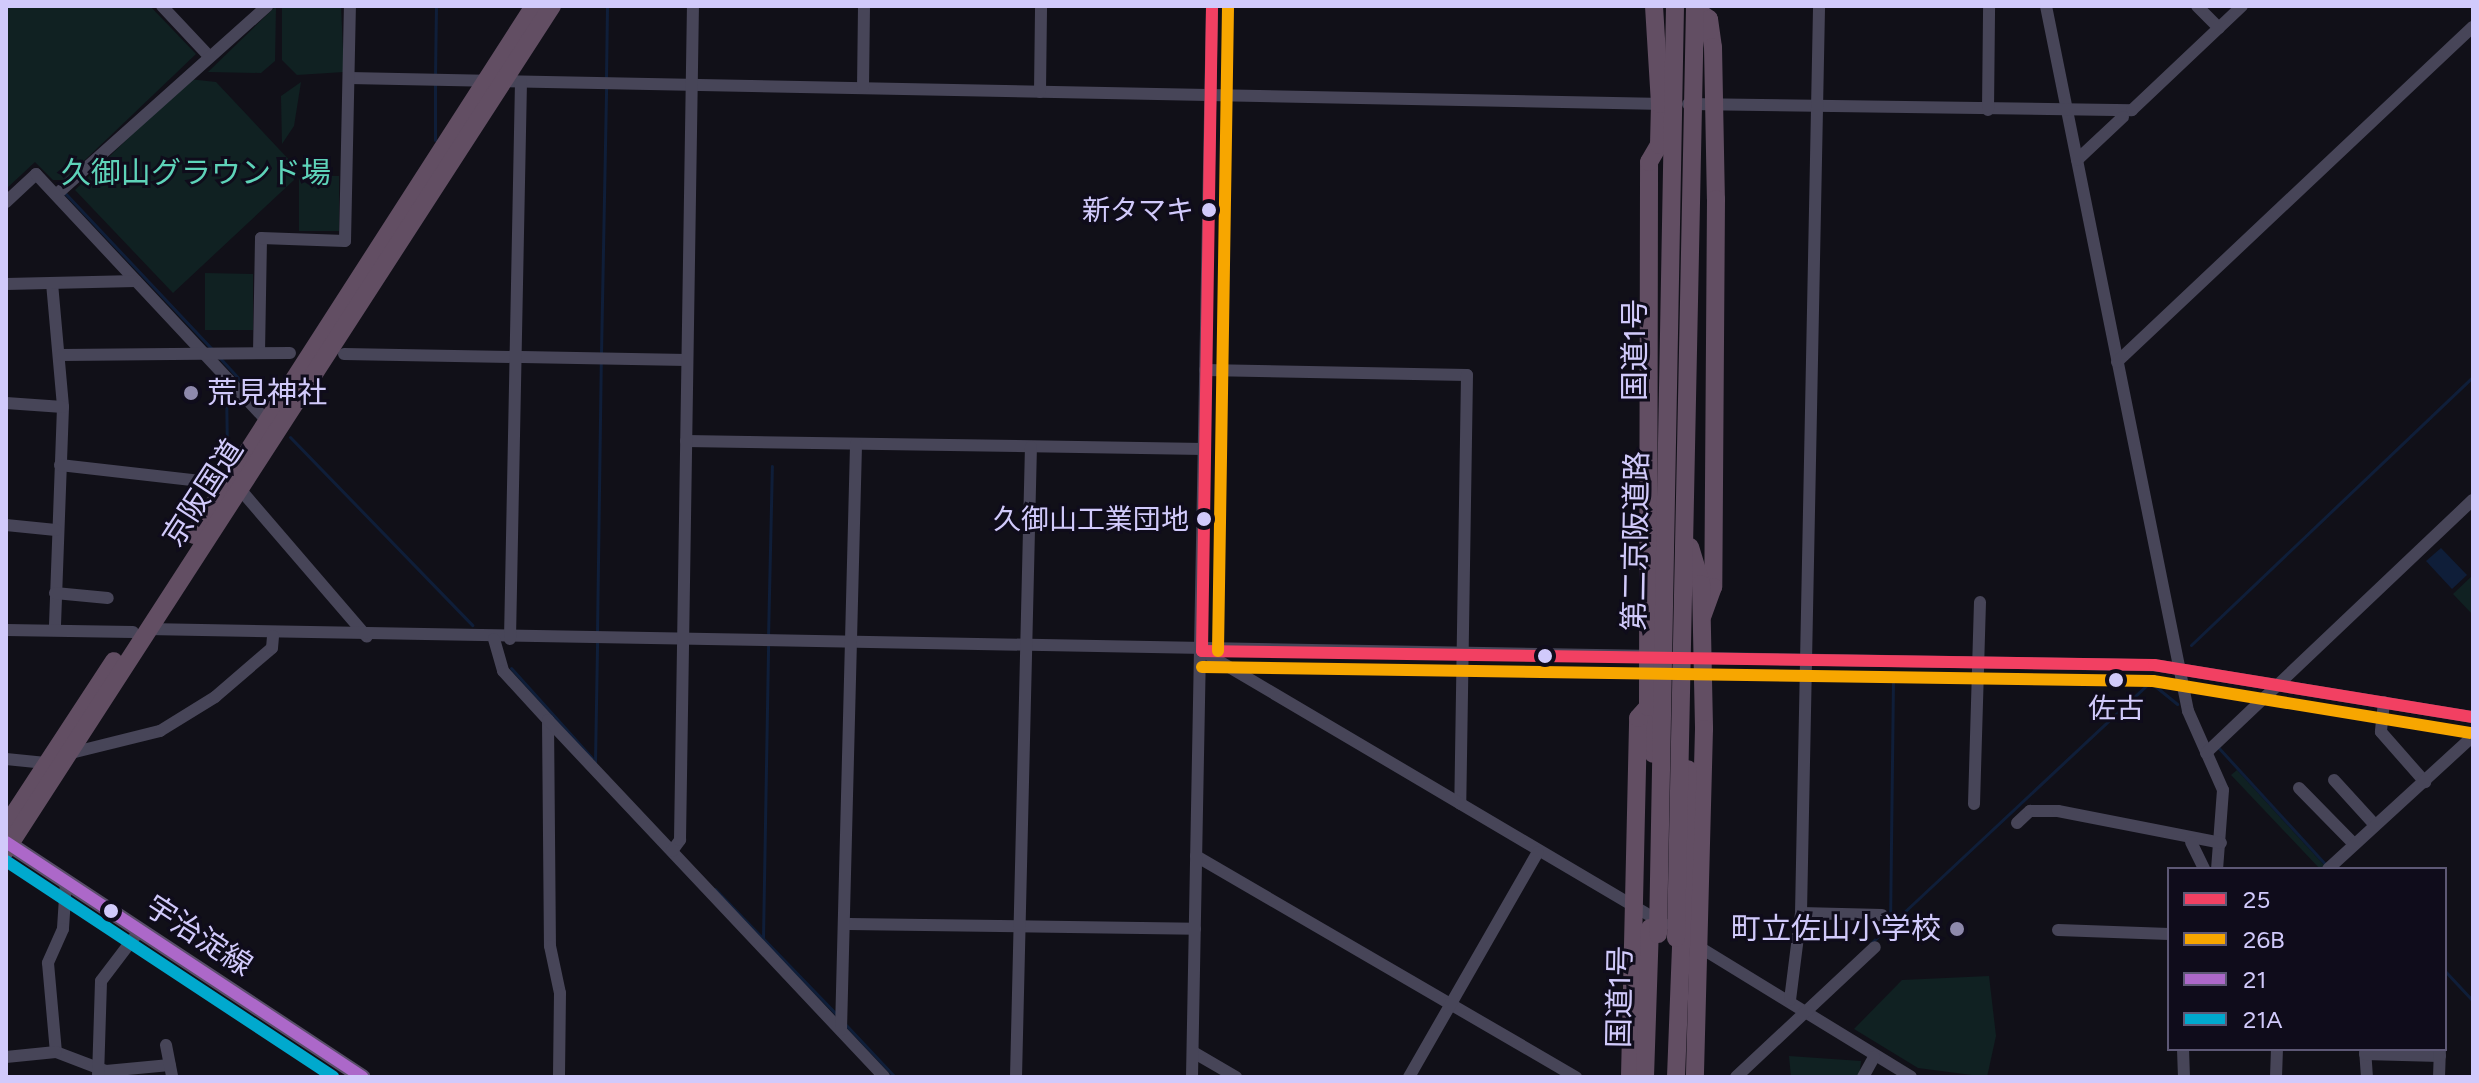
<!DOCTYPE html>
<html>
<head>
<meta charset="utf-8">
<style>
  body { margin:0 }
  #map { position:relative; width:2479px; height:1083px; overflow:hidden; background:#111018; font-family:Figtree,"Noto Sans JP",sans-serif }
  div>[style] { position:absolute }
  .green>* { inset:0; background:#102122 }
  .water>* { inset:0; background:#0f1e39 }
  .stream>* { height:3px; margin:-1.5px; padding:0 1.5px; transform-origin:1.5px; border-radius:1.5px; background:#0f1e39 }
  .minor>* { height:12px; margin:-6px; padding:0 6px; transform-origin:6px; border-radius:6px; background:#474558 }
  .major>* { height:16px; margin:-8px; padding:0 8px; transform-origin:8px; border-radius:8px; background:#594e69 }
  .highway>* { height:18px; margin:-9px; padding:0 9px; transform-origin:9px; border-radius:9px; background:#624e63 }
  .highway-bridge>* { height:18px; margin:-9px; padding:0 9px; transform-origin:9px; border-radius:9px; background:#624e63 }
  .bus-1>* { height:12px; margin:-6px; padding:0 6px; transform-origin:6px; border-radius:6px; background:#f24062 }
  .bus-2>* { height:12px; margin:-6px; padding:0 6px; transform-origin:6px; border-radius:6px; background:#f7a600 }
  .bus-3>* { height:12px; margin:-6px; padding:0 6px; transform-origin:6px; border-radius:6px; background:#ac68c9 }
  .bus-4>* { height:12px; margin:-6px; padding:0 6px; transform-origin:6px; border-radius:6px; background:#00a9ce }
  .dots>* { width:22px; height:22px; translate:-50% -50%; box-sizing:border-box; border:4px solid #0f0c1b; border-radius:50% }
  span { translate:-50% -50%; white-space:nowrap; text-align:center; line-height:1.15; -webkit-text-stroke:6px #0f0c1b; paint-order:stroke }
  .bus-label { font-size:28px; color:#d1cafb }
  .right { translate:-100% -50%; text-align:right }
  .park-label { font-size:30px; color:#5ed3b9 }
  .street-label { font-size:30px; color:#d1cafb }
  .poi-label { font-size:30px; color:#d1cafb }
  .left { translate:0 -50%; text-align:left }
  .frame { position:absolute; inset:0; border:8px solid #d1cafb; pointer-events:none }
  .legend { position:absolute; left:2167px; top:867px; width:280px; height:184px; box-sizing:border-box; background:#0f0c1b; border:2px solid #5d5875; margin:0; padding:10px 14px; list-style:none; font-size:24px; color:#d1cafb }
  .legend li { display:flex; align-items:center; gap:16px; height:40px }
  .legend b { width:40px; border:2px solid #5d5875 }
</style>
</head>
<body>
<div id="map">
  <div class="green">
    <div style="clip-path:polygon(6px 6px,150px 6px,196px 54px,64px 180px,53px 180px,35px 162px,6px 189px)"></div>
    <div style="clip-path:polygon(276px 6px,275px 61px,261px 73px,208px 72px)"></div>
    <div style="clip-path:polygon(282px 6px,341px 6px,344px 72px,297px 75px,282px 60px)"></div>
    <div style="clip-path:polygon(189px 79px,216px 82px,293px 164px,294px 180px,173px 293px,75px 190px)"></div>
    <div style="clip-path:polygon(301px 82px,294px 126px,282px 144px,281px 96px)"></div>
    <div style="clip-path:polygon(299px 176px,339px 176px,339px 231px,299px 231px)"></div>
    <div style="clip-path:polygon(205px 273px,253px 274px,253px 330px,205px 330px)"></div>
    <div style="clip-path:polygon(2473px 575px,2473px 615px,2453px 594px)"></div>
    <div style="clip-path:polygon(2237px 770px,2324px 865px,2320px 869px,2231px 775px)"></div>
    <div style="clip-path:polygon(1989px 976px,1996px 1036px,1987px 1077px,1918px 1068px,1854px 1029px,1902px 980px)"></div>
    <div style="clip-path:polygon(1789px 1056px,1861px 1061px,1859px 1077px,1791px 1077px)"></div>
  </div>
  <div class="water">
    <div style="clip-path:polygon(2441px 548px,2467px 575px,2452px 589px,2426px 561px)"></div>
  </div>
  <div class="stream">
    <div style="left:435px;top:76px;width:70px;rotate:-89.2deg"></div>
    <div style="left:606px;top:78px;width:72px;rotate:-89.2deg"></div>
    <div style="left:435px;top:140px;width:56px;rotate:-90deg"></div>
    <div style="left:64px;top:192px;width:216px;rotate:46.7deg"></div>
    <div style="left:601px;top:354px;width:268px;rotate:-88.9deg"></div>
    <div style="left:220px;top:358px;width:59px;rotate:47.7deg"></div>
    <div style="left:226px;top:384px;width:76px;rotate:89.2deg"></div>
    <div style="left:290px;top:437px;width:262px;rotate:45.9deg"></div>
    <div style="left:597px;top:634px;width:272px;rotate:-89.2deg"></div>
    <div style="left:768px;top:638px;width:172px;rotate:-88.7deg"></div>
    <div style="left:2191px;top:645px;width:390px;rotate:-43.6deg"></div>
    <div style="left:511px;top:668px;width:121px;rotate:48deg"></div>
    <div style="left:2217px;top:746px;width:160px;rotate:47.5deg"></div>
    <div style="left:595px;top:762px;width:120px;rotate:-89deg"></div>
    <div style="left:715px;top:889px;width:177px;rotate:45.9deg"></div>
    <div style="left:1890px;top:925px;width:251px;rotate:-89.3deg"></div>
    <div style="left:763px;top:938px;width:292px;rotate:-89deg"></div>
    <div style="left:1870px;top:944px;width:383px;rotate:-43.1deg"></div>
    <div style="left:2150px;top:682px;width:35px;rotate:39deg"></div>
    <div style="left:2445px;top:971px;width:41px;rotate:47deg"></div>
    <div style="left:846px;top:1025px;width:71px;rotate:46.7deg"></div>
  </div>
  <div class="minor">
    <div style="left:162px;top:6px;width:69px;rotate:46.8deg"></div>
    <div style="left:2046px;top:6px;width:719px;rotate:78.61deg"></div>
    <div style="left:2188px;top:711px;width:86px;rotate:66.1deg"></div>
    <div style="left:2223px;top:790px;width:79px;rotate:94.3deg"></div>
    <div style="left:2197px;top:6px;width:31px;rotate:45deg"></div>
    <div style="left:349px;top:78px;width:1316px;rotate:1.13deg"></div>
    <div style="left:863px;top:88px;width:82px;rotate:-89.3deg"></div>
    <div style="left:1040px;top:92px;width:86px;rotate:-89.3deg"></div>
    <div style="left:1688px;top:104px;width:444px;rotate:0.8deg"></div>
    <div style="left:2132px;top:110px;width:151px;rotate:-43.4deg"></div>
    <div style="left:1988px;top:110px;width:104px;rotate:-89.4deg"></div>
    <div style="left:2077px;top:160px;width:63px;rotate:-43.1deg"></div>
    <div style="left:57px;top:194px;width:282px;rotate:-41.8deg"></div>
    <div style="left:6px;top:202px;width:41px;rotate:-43deg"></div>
    <div style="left:36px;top:174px;width:338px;rotate:46.9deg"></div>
    <div style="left:52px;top:283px;width:124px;rotate:84.9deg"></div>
    <div style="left:63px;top:407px;width:223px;rotate:92.1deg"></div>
    <div style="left:6px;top:284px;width:130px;rotate:-1.3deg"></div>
    <div style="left:259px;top:353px;width:115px;rotate:-89deg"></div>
    <div style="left:261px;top:238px;width:84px;rotate:2deg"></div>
    <div style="left:345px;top:241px;width:235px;rotate:-88.8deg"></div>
    <div style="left:344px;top:354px;width:343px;rotate:1deg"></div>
    <div style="left:61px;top:355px;width:229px;rotate:-0.5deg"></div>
    <div style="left:2117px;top:362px;width:489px;rotate:-43.3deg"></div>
    <div style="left:1205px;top:370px;width:262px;rotate:1.1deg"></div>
    <div style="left:1467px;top:375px;width:429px;rotate:90.9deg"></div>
    <div style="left:6px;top:403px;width:57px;rotate:4deg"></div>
    <div style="left:686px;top:441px;width:518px;rotate:0.88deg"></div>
    <div style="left:60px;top:465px;width:168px;rotate:6.5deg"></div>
    <div style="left:239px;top:488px;width:196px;rotate:49.3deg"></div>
    <div style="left:6px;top:525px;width:50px;rotate:5.7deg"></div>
    <div style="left:55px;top:593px;width:53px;rotate:5.4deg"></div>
    <div style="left:147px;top:629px;width:1508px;rotate:1.03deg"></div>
    <div style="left:6px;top:630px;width:127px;rotate:0.9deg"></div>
    <div style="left:494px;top:639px;width:33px;rotate:74deg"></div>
    <div style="left:503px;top:671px;width:67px;rotate:47.4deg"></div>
    <div style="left:548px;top:720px;width:226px;rotate:89.5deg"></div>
    <div style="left:550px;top:946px;width:48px;rotate:78deg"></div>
    <div style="left:560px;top:993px;width:84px;rotate:90.7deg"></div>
    <div style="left:510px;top:639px;width:557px;rotate:-88.87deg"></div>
    <div style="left:1202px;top:651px;width:537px;rotate:30.58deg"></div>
    <div style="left:1697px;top:658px;width:457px;rotate:0.9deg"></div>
    <div style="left:2154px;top:665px;width:323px;rotate:9.3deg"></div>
    <div style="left:2384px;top:702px;width:30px;rotate:96deg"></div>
    <div style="left:2381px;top:732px;width:67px;rotate:48.7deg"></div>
    <div style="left:548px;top:720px;width:490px;rotate:46.7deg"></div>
    <div style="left:71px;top:753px;width:92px;rotate:-13.9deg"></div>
    <div style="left:160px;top:731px;width:65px;rotate:-31.7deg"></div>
    <div style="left:215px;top:697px;width:75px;rotate:-40.7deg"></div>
    <div style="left:272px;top:648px;width:12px;rotate:-85deg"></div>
    <div style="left:2206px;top:753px;width:368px;rotate:-43.5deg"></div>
    <div style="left:6px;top:759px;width:40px;rotate:5.7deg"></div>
    <div style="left:2334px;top:780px;width:59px;rotate:47.7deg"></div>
    <div style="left:2299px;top:788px;width:77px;rotate:45.5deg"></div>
    <div style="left:1974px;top:804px;width:202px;rotate:-88.3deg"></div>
    <div style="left:2017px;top:823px;width:18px;rotate:-43deg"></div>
    <div style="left:2030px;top:811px;width:28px"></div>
    <div style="left:2058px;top:811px;width:166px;rotate:11.1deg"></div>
    <div style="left:2191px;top:842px;width:30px;rotate:64deg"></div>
    <div style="left:672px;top:851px;width:14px;rotate:-54deg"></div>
    <div style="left:680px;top:840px;width:834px;rotate:-89.11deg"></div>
    <div style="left:1196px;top:856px;width:440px;rotate:30.2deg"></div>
    <div style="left:2328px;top:869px;width:197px;rotate:-42.5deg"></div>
    <div style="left:66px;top:882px;width:47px;rotate:93.7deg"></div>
    <div style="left:63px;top:929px;width:37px;rotate:114deg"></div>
    <div style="left:48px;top:963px;width:89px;rotate:84.9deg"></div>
    <div style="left:56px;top:1052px;width:53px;rotate:20.8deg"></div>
    <div style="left:106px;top:1071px;width:64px;rotate:-5.4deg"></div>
    <div style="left:1801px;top:913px;width:81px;rotate:1.4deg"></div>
    <div style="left:849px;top:924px;width:346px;rotate:0.8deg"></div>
    <div style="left:2058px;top:930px;width:111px;rotate:2.1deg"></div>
    <div style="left:1696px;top:945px;width:252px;rotate:31.5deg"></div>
    <div style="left:1790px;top:1000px;width:88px;rotate:-82.8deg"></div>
    <div style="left:1801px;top:913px;width:907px;rotate:-88.86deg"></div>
    <div style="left:841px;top:1030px;width:586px;rotate:-88.53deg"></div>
    <div style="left:166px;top:1045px;width:33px;rotate:79deg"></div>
    <div style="left:2183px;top:1049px;width:28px;rotate:88deg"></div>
    <div style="left:2365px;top:1049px;width:28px;rotate:86deg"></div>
    <div style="left:1193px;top:1052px;width:50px;rotate:30.2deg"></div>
    <div style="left:2365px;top:1054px;width:75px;rotate:1.5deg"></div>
    <div style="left:6px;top:1057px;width:50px;rotate:-5.7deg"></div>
    <div style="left:98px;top:1077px;width:96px;rotate:-88.2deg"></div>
    <div style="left:101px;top:981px;width:63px;rotate:-52.8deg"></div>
    <div style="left:1016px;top:1077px;width:630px;rotate:-88.64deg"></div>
    <div style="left:1192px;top:1077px;width:1071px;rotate:-88.93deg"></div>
    <div style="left:1409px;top:1077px;width:259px;rotate:-60.2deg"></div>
    <div style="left:1736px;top:1077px;width:190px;rotate:-43.1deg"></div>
    <div style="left:1863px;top:1077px;width:23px;rotate:-61deg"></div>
    <div style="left:2276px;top:1077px;width:28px;rotate:-88deg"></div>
    <div style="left:2439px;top:1077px;width:28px;rotate:-88deg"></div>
  </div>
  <div class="major">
    <div style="left:6px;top:842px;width:427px;rotate:33.4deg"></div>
  </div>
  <div class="highway">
    <div style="left:1699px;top:12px;width:12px;rotate:35deg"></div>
    <div style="left:1709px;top:19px;width:28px;rotate:82deg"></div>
    <div style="left:1713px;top:47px;width:152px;rotate:88.9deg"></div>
    <div style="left:1716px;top:199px;width:388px;rotate:90.4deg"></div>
    <div style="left:1713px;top:587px;width:30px;rotate:110deg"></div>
    <div style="left:194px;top:535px;width:629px;rotate:-57.27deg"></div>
    <div style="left:1690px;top:547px;width:39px;rotate:73deg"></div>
    <div style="left:1701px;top:584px;width:145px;rotate:88.8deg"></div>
    <div style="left:1704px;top:729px;width:348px;rotate:91.5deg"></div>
    <div style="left:1648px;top:713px;width:41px;rotate:83deg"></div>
    <div style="left:6px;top:826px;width:197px;rotate:-56.8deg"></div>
    <div style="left:6px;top:850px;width:1005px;rotate:-57.1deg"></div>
    <div style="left:1630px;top:1077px;width:359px;rotate:-88.7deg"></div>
    <div style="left:1638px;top:718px;width:15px;rotate:-48deg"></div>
    <div style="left:1648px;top:707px;width:545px;rotate:-89.89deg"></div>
    <div style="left:1649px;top:162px;width:20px;rotate:-60deg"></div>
    <div style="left:1659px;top:145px;width:41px;rotate:-88.6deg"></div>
    <div style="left:1660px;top:104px;width:98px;rotate:-93.5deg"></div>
    <div style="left:1645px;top:1077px;width:149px;rotate:-88.1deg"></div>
    <div style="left:1676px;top:1077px;width:308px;rotate:-87.8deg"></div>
  </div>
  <div class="highway-bridge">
    <div style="left:1658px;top:934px;width:928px;rotate:-88.95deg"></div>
    <div style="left:1676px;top:938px;width:932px;rotate:-88.83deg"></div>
  </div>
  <div class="bus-1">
    <div style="left:1202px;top:651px;width:952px;rotate:0.84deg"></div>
    <div style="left:2154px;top:665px;width:323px;rotate:9.3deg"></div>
    <div style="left:1202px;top:651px;width:645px;rotate:-89.11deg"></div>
  </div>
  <div class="bus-2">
    <div style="left:1218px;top:651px;width:645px;rotate:-89.11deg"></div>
    <div style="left:1202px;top:667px;width:951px;rotate:0.84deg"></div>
    <div style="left:2153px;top:681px;width:321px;rotate:9.3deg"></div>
  </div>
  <div class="bus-3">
    <div style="left:6px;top:842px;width:427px;rotate:33.4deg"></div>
  </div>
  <div class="bus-4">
    <div style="left:6px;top:861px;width:392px;rotate:33.4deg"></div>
  </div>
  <div class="dots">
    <div style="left:1209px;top:210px;background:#d1cafb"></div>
    <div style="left:191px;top:393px;background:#8e89ac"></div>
    <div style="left:1204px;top:519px;background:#d1cafb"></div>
    <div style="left:1545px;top:656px;background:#d1cafb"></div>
    <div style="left:2116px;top:680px;background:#d1cafb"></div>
    <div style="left:111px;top:911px;background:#d1cafb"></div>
    <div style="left:1957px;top:929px;background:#8e89ac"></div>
  </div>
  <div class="bus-label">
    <span class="right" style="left:1194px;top:210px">新タマキ</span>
    <span class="right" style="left:1189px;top:519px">久御山工業団地</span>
    <span style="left:2116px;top:708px">佐古</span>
  </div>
  <div class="park-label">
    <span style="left:196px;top:173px">久御山グラウンド場</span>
  </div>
  <div class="street-label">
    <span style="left:1635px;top:350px;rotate:-90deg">国道1号</span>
    <span style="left:203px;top:493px;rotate:-57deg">京阪国道</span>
    <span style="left:1636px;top:541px;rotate:-89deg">第二京阪道路</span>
    <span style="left:199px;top:936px;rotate:33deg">宇治淀線</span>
    <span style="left:1620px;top:997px;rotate:-89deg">国道1号</span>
  </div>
  <div class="poi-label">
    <span class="left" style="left:207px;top:393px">荒見神社</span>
    <span class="right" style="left:1941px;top:929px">町立佐山小学校</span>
  </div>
  <div class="frame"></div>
  <ul class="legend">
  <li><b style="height:10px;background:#f24062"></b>25</li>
  <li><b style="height:10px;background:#f7a600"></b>26B</li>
  <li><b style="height:10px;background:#ac68c9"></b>21</li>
  <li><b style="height:10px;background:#00a9ce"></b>21A</li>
  </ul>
</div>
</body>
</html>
